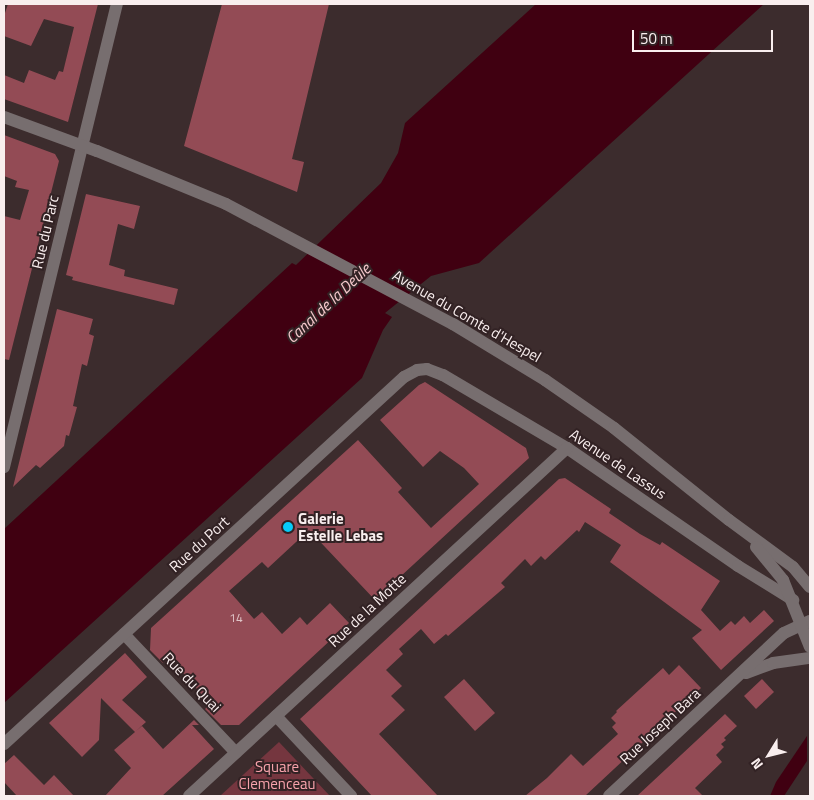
<!DOCTYPE html>
<html>
<head>
<meta charset="utf-8">
<style>
  body { margin:0 }
  #map { position:relative; width:814px; height:800px; overflow:hidden; background:#3c2c2d; font-family:"Titillium Web",sans-serif }
  div>[style] { position:absolute }
  .green>* { inset:0; background:#75363f }
  .water>* { inset:0; background:#400011 }
  .building>* { inset:0; background:#934b55 }
  .minor>* { height:12px; margin:-6px; padding:0 6px; transform-origin:6px; border-radius:6px; background:#776e6f }
  .tertiary>* { height:12px; margin:-6px; padding:0 6px; transform-origin:6px; border-radius:6px; background:#776e6f }
  .dots>* { width:14px; height:14px; translate:-50% -50%; box-sizing:border-box; border:2px solid #322224; border-radius:50% }
  span { translate:-50% -50%; white-space:nowrap; text-align:center; line-height:1.15; -webkit-text-stroke:4px #322224; paint-order:stroke }
  .number-label { font-size:12px; color:#e0c5c8 }
  .number-label span { -webkit-text-stroke-width:0 }
  .street-label { font-size:15px; color:#f9eeee }
  .poi-label { font-size:15px; color:#f9eeee; font-weight:700 }
  .left { translate:0 -50%; text-align:left }
  .park-label { font-size:15px; color:#f8a3ac }
  .water-label { font-size:16px; color:#f5c9cc; font-style:italic }
  .frame { position:absolute; inset:0; border:5px solid #f9eeee; pointer-events:none }
  .north { position:absolute; left:744px; top:730px; width:50px; height:50px; -webkit-text-stroke:4px #322224; paint-order:stroke; rotate:234deg; font-size:14px; font-weight:700; line-height:20px; text-align:center; color:#f9eeee }
  .north::after { content:''; display:block; margin:auto; width:18px; height:22px; background:#f9eeee; clip-path:polygon(50% 0,100% 100%,50% 72%,0 100%) }
  .scale { position:absolute; left:632px; top:30px; width:141px; height:22px; box-sizing:border-box; border:2px solid #f9eeee; border-top:0; padding-left:6px; font-size:15px; line-height:18px; white-space:nowrap; color:#f9eeee; -webkit-text-stroke:4px #322224; paint-order:stroke }
</style>
</head>
<body>
<div id="map">
  <div class="green">
    <div style="clip-path:polygon(279px 742px,330px 796px,220px 796px)"></div>
  </div>
  <div class="water">
    <div style="clip-path:polygon(536px 4px,764px 4px,479px 263px,431px 276px,385px 313px,392px 317px,383px 330px,362px 378px,4px 703px,4px 529px,292px 263px,296px 265px,381px 183px,398px 153px,405px 123px)"></div>
    <div style="clip-path:polygon(807px 736px,807px 761px,784px 796px,770px 796px,776px 782px)"></div>
  </div>
  <div class="building">
    <div style="clip-path:polygon(8px 4px,98px 4px,68px 122px,4px 99px,4px 75px,24px 83px,29px 70px,55px 80px,59px 71px,63px 72px,74px 27px,44px 19px,31px 46px,4px 36px,4px 16px)"></div>
    <div style="clip-path:polygon(222px 4px,329px 4px,292px 159px,304px 162px,297px 192px,184px 146px)"></div>
    <div style="clip-path:polygon(4px 135px,55px 154px,59px 161px,9px 360px,4px 359px,4px 216px,20px 220px,29px 190px,15px 187px,17px 181px,4px 176px)"></div>
    <div style="clip-path:polygon(86px 194px,140px 206px,134px 229px,118px 224px,109px 265px,125px 270px,124px 276px,178px 289px,174px 305px,72px 280px,73px 277px,66px 275px)"></div>
    <div style="clip-path:polygon(57px 309px,93px 319px,89px 334px,94px 336px,87px 366px,82px 364px,73px 406px,77px 407px,69px 436px,66px 435px,64px 446px,40px 468px,36px 465px,13px 487px)"></div>
    <div style="clip-path:polygon(425px 382px,526px 448px,529px 458px,375px 600px,309px 530px,268px 568px,262px 562px,229px 591px,254px 619px,262px 612px,282px 634px,300px 617px,307px 625px,330px 603px,349px 623px,239px 725px,221px 725px,205px 709px,210px 704px,183px 673px,168px 658px,163px 663px,150px 650px,151px 628px,358px 440px,402px 488px,398px 492px,431px 528px,479px 484px,464px 468px,440px 451px,423px 467px,380px 420px,419px 385px)"></div>
    <div style="clip-path:polygon(565px 478px,611px 509px,609px 513px,640px 534px,660px 545px,662px 542px,720px 581px,701px 610px,720px 631px,731px 621px,735px 625px,744px 616px,750px 623px,764px 610px,774px 621px,721px 670px,692px 638px,702px 630px,610px 562px,621px 545px,585px 522px,579px 532px,577px 530px,545px 560px,541px 556px,531px 566px,525px 559px,501px 583px,505px 587px,448px 636px,446px 634px,434px 644px,421px 629px,399px 649px,403px 654px,386px 670px,402px 686px,391px 696px,405px 710px,379px 734px,438px 796px,372px 796px,300px 719px,559px 479px)"></div>
    <div style="clip-path:polygon(125px 653px,147px 677px,122px 700px,146px 722px,136px 731px,142px 726px,163px 749px,194px 720px,199px 725px,192px 725px,214px 749px,162px 796px,105px 796px,131px 768px,114px 750px,135px 732px,101px 698px,99px 740px,82px 757px,49px 723px)"></div>
    <div style="clip-path:polygon(679px 665px,701px 688px,585px 796px,525px 796px,547px 778px,571px 754px,583px 766px,618px 734px,612px 727px,616px 723px,611px 718px,617px 712px,616px 711px,663px 668px,669px 675px)"></div>
    <div style="clip-path:polygon(464px 679px,495px 713px,475px 731px,444px 697px)"></div>
    <div style="clip-path:polygon(762px 679px,774px 692px,756px 709px,744px 696px)"></div>
    <div style="clip-path:polygon(725px 714px,737px 726px,724px 738px,726px 740px,721px 744px,724px 747px,716px 755px,722px 762px,695px 788px,703px 796px,637px 796px)"></div>
    <div style="clip-path:polygon(14px 755px,44px 785px,54px 775px,74px 796px,17px 796px,4px 782px,4px 764px)"></div>
  </div>
  <div class="minor">
    <div style="left:4px;top:467px;width:477px;rotate:-76.3deg"></div>
    <div style="left:124px;top:634px;width:163px;rotate:46.7deg"></div>
    <div style="left:746px;top:673px;width:29px;rotate:-20deg"></div>
    <div style="left:773px;top:663px;width:37px;rotate:-8deg"></div>
    <div style="left:276px;top:716px;width:110px;rotate:46.8deg"></div>
    <div style="left:4px;top:744px;width:543px;rotate:-42.54deg"></div>
    <div style="left:404px;top:377px;width:15px;rotate:-28deg"></div>
    <div style="left:417px;top:370px;width:10px;rotate:-6deg"></div>
    <div style="left:427px;top:369px;width:17px;rotate:21deg"></div>
    <div style="left:443px;top:375px;width:144px;rotate:30.5deg"></div>
    <div style="left:567px;top:448px;width:208px;rotate:34.6deg"></div>
    <div style="left:738px;top:566px;width:65px;rotate:31.7deg"></div>
    <div style="left:189px;top:796px;width:514px;rotate:-42.63deg"></div>
    <div style="left:609px;top:796px;width:239px;rotate:-43deg"></div>
    <div style="left:784px;top:633px;width:29px;rotate:-25deg"></div>
  </div>
  <div class="tertiary">
    <div style="left:4px;top:117px;width:99px;rotate:20.1deg"></div>
    <div style="left:97px;top:151px;width:139px;rotate:22.3deg"></div>
    <div style="left:226px;top:204px;width:257px;rotate:27.9deg"></div>
    <div style="left:453px;top:324px;width:108px;rotate:31.3deg"></div>
    <div style="left:545px;top:380px;width:84px;rotate:34.8deg"></div>
    <div style="left:614px;top:428px;width:147px;rotate:38.7deg"></div>
    <div style="left:729px;top:520px;width:79px;rotate:36.3deg"></div>
    <div style="left:793px;top:567px;width:26px;rotate:50deg"></div>
    <div style="left:756px;top:547px;width:43px;rotate:50.7deg"></div>
    <div style="left:783px;top:580px;width:72px;rotate:68.1deg"></div>
  </div>
  <div class="dots">
    <div style="left:288px;top:527px;background:#06cbf9"></div>
  </div>
  <div class="number-label">
    <span style="left:236px;top:618px">14</span>
  </div>
  <div class="street-label">
    <span style="left:45px;top:232px;rotate:-77deg">Rue du Parc</span>
    <span style="left:467px;top:316px;rotate:30deg">Avenue du Comte d'Hespel</span>
    <span style="left:618px;top:464px;rotate:34deg">Avenue de Lassus</span>
    <span style="left:199px;top:544px;rotate:-42deg">Rue du Port</span>
    <span style="left:367px;top:610px;rotate:-43deg">Rue de la Motte</span>
    <span style="left:192px;top:682px;rotate:46deg">Rue du Quai</span>
    <span style="left:660px;top:726px;rotate:-43deg">Rue Joseph Bara</span>
  </div>
  <div class="poi-label">
    <span class="left" style="left:298px;top:527px">Galerie<br>Estelle Lebas</span>
  </div>
  <div class="park-label">
    <span style="left:277px;top:775px">Square<br>Clemenceau</span>
  </div>
  <div class="water-label">
    <span style="left:328px;top:303px;rotate:-43deg">Canal de la Deûle</span>
  </div>
  <div class="frame"></div>
  <div class="north">N</div>
  <div class="scale">50 m</div>
</div>
</body>
</html>
